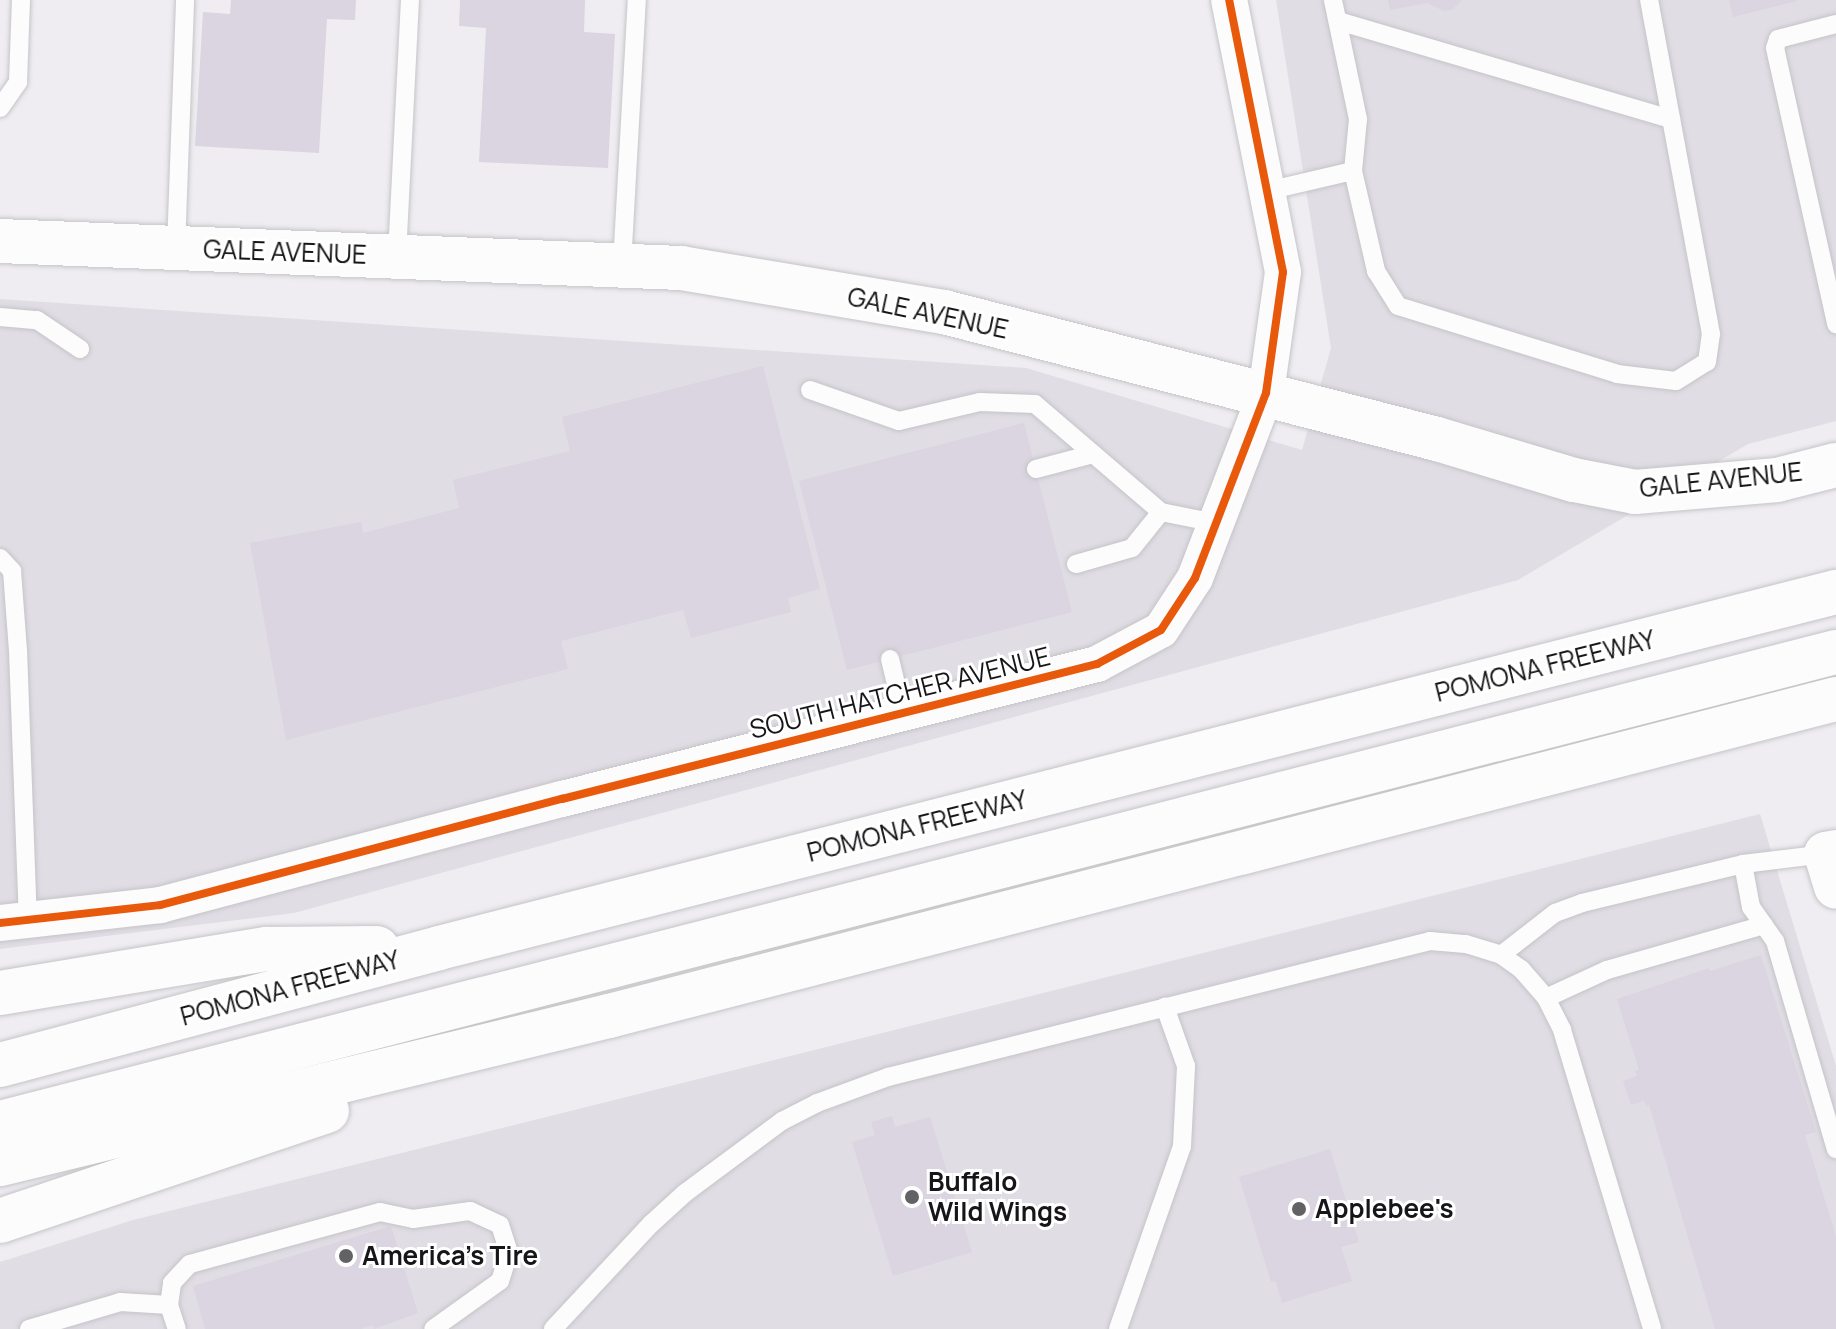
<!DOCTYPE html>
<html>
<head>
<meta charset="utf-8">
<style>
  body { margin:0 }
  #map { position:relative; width:1836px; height:1329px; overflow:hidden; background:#efedf2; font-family:Manrope,sans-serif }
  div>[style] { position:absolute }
  .built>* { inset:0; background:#e0dde5 }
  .building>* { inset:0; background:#dad5e0 }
  .roads { filter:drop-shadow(0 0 2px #c5c4c7) drop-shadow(0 0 2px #c5c4c7) }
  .lane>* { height:18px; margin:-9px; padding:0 9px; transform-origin:9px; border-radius:9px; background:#fdfcfd }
  .street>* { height:36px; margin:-18px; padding:0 18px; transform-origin:18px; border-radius:18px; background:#fdfcfd }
  .secondary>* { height:44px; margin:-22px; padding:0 22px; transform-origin:22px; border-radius:22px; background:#fdfcfd }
  .highway>* { height:44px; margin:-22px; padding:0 22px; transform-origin:22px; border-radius:22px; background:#fdfcfd }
  .cycleway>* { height:8px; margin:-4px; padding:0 4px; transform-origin:4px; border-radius:4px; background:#e8590c }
  .dots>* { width:22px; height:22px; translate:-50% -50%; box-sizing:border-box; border:4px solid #fff; border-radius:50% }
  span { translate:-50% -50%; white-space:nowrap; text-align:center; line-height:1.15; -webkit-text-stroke:6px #fff; paint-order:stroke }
  .street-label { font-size:26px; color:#161518 }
  .poi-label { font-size:26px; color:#161518; font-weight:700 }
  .left { translate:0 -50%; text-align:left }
</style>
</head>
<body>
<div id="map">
  <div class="built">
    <div style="clip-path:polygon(1276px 0,1836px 0,1836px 421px,1748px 444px,1518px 580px,294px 913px,0 949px,0 299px,1026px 368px,1302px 450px,1331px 348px)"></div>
    <div style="clip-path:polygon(1760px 814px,1836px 1066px,1836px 1329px,0 1329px,0 1262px,133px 1220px)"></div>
  </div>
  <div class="building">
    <div style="clip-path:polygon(231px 0,356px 0,355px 20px,327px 19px,319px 153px,195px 146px,203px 12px,230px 14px)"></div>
    <div style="clip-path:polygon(460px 0,585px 0,584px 32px,615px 34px,608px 168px,479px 162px,486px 28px,459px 26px)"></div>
    <div style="clip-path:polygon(1388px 0,1462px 0,1453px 9px,1444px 11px,1427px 3px,1390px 10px)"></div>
    <div style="clip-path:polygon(1729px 0,1797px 0,1797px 1px,1733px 17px)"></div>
    <div style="clip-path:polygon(763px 366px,820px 589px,788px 598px,791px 612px,691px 638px,683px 610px,561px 641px,568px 669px,286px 740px,250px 543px,361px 522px,363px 533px,459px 508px,453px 480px,570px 451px,562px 417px)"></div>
    <div style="clip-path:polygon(1024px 423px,1072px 612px,847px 670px,799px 481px)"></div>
    <div style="clip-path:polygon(1761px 955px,1816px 1132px,1805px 1135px,1836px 1236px,1836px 1329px,1715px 1329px,1649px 1105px,1646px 1106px,1644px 1101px,1631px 1105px,1623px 1081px,1637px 1076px,1635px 1071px,1639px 1070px,1617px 999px,1709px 968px,1710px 971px)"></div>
    <div style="clip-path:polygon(892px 1116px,895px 1127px,930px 1117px,972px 1252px,893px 1276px,852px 1142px,875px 1135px,871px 1122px)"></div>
    <div style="clip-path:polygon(1330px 1149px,1359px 1242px,1341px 1247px,1352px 1281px,1282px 1303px,1276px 1281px,1271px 1282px,1239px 1177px)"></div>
    <div style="clip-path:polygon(391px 1226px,418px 1313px,374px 1329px,373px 1325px,361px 1329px,205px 1329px,193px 1286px)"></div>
  </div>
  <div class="roads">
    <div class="lane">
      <div style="left:1338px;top:21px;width:347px;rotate:16.4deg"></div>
      <div style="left:1836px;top:24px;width:60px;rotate:165.5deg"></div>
      <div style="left:1778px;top:39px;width:9px;rotate:108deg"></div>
      <div style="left:1775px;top:48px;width:283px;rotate:77.5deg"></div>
      <div style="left:0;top:108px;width:32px;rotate:-55deg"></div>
      <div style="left:18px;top:82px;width:82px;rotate:-87.9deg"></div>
      <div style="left:1353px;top:171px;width:103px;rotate:77deg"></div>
      <div style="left:1376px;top:271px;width:41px;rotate:57.8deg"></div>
      <div style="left:1398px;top:306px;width:229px;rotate:17.2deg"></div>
      <div style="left:1617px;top:374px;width:59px;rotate:6.8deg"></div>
      <div style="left:1676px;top:381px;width:36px;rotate:-32deg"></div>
      <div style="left:1707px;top:362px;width:28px;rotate:-82deg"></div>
      <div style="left:1711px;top:334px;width:340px;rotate:-100.5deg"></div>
      <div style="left:1267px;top:191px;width:88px;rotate:-13.1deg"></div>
      <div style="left:1353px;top:171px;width:52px;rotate:-84.5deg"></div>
      <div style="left:1358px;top:119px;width:122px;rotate:-101.9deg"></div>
      <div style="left:176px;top:248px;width:248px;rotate:-87.9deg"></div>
      <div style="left:397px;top:256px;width:256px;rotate:-87.1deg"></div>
      <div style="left:622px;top:265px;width:265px;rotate:-86.8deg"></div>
      <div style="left:0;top:317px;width:37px;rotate:5deg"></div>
      <div style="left:37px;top:320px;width:52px;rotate:34deg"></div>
      <div style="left:810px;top:390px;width:94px;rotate:19.2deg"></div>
      <div style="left:899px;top:421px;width:83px;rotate:-13.2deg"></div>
      <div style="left:980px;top:402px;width:55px;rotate:2.1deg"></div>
      <div style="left:1035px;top:404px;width:166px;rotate:40.6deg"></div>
      <div style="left:1161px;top:512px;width:56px;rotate:11.3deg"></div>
      <div style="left:1036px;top:469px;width:59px;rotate:-14.7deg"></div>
      <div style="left:0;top:558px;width:18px;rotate:47deg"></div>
      <div style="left:12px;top:571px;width:79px;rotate:85.7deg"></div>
      <div style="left:18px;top:650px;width:270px;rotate:87.9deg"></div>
      <div style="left:1076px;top:564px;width:58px;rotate:-15.9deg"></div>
      <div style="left:1132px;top:548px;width:46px;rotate:-51.1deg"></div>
      <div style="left:890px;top:659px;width:56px;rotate:76.5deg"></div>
      <div style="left:1743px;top:864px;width:44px;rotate:79.5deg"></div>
      <div style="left:1751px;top:907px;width:42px;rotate:54.8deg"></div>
      <div style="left:1775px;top:941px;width:217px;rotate:73.7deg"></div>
      <div style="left:1501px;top:955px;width:68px;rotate:-37.9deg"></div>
      <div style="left:1555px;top:913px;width:29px;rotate:-20deg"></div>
      <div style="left:1582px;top:903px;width:166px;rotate:-13.6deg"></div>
      <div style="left:1743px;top:864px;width:84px;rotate:-6.9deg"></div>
      <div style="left:1546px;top:998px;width:67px;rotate:-24.7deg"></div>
      <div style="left:1607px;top:970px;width:163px;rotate:-16deg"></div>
      <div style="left:169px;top:1305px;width:22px;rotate:-82deg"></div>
      <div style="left:172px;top:1283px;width:26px;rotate:-47deg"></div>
      <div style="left:190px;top:1264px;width:197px;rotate:-15.3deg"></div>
      <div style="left:380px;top:1212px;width:34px;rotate:12deg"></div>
      <div style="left:413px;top:1219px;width:58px;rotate:-8deg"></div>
      <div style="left:470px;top:1211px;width:33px;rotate:25deg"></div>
      <div style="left:500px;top:1225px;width:28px;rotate:72deg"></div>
      <div style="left:509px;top:1252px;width:30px;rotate:107deg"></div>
      <div style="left:500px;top:1281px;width:82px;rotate:144.4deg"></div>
      <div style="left:29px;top:1329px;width:95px;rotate:-16.5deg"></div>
      <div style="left:120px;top:1302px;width:49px;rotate:3.5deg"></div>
      <div style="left:169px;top:1305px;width:25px;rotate:72deg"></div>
      <div style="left:553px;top:1329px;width:144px;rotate:-47deg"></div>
      <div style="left:651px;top:1224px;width:46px;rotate:-42.4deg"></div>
      <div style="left:685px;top:1193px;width:121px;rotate:-36.6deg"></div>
      <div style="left:782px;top:1121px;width:39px;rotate:-27deg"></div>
      <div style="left:817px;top:1103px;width:76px;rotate:-20.1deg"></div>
      <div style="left:888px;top:1077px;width:559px;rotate:-14.09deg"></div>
      <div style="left:1430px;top:941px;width:36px;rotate:5deg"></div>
      <div style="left:1466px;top:944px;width:37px;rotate:17deg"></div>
      <div style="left:1501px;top:955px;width:24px;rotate:35deg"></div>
      <div style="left:1521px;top:969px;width:38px;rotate:49deg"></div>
      <div style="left:1546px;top:998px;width:36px;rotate:63deg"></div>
      <div style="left:1562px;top:1030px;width:312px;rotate:73.2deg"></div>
      <div style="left:1118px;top:1329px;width:194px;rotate:-70.7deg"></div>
      <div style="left:1182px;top:1146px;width:80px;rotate:-87.1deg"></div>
      <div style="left:1186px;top:1066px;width:63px;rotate:-109.6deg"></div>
    </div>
    <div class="street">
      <div style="left:0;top:923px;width:161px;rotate:-6.4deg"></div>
      <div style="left:160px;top:905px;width:416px;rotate:-14.8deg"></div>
      <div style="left:562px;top:799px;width:552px;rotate:-14.16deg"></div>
      <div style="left:1097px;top:664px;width:72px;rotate:-28deg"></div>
      <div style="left:1161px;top:630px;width:62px;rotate:-56.8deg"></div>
      <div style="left:1195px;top:578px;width:198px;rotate:-69deg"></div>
      <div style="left:1266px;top:393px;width:122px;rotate:-82deg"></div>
      <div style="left:1283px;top:272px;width:277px;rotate:-101.2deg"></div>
    </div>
    <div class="secondary">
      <div style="left:0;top:241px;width:682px;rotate:2.27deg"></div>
      <div style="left:681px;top:268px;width:267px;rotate:9.5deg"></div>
      <div style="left:944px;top:312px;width:509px;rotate:14.45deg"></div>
      <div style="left:1437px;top:439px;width:143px;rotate:16.7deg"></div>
      <div style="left:1574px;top:480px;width:62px;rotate:11.1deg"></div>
      <div style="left:1635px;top:492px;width:143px;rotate:-4.8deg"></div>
      <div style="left:1777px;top:480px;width:61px;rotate:-14.3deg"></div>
      <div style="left:1836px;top:852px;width:10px;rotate:169deg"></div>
      <div style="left:1826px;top:854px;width:34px;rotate:73deg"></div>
    </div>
    <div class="highway">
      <div style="left:0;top:993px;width:271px;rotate:-9.4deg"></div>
      <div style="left:267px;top:949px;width:110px;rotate:-0.5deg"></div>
      <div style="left:0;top:1065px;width:454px;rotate:-14.9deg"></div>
      <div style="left:439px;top:948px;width:1442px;rotate:-14.3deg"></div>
      <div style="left:0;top:1123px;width:1895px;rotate:-14.39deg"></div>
      <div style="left:0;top:1164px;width:627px;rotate:-13.66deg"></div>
      <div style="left:609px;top:1016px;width:1267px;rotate:-14.49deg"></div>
      <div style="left:0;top:1221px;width:345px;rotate:-18.6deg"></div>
    </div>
  </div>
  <div class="cycleway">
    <div style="left:0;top:923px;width:161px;rotate:-6.4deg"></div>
    <div style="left:160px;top:905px;width:416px;rotate:-14.8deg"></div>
    <div style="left:562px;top:799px;width:552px;rotate:-14.16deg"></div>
    <div style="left:1097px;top:664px;width:72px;rotate:-28deg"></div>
    <div style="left:1161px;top:630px;width:62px;rotate:-56.8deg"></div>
    <div style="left:1195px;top:578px;width:198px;rotate:-69deg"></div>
    <div style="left:1266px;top:393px;width:122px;rotate:-82deg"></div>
    <div style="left:1283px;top:272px;width:277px;rotate:-101.2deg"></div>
  </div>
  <div class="dots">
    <div style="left:912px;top:1197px;background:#626164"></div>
    <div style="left:1299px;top:1209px;background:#626164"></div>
    <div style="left:346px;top:1256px;background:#626164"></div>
  </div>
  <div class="street-label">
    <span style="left:285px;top:252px;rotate:2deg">GALE AVENUE</span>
    <span style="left:928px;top:313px;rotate:12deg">GALE AVENUE</span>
    <span style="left:1721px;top:480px;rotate:-6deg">GALE AVENUE</span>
    <span style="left:1545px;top:666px;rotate:-14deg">POMONA FREEWAY</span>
    <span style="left:900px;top:693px;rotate:-14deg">SOUTH HATCHER AVENUE</span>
    <span style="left:917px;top:826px;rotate:-14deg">POMONA FREEWAY</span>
    <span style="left:290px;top:988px;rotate:-15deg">POMONA FREEWAY</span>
  </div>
  <div class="poi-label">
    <span class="left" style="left:928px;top:1197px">Buffalo<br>Wild Wings</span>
    <span class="left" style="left:1315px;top:1209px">Applebee's</span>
    <span class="left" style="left:362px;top:1256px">America's Tire</span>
  </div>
</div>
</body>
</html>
